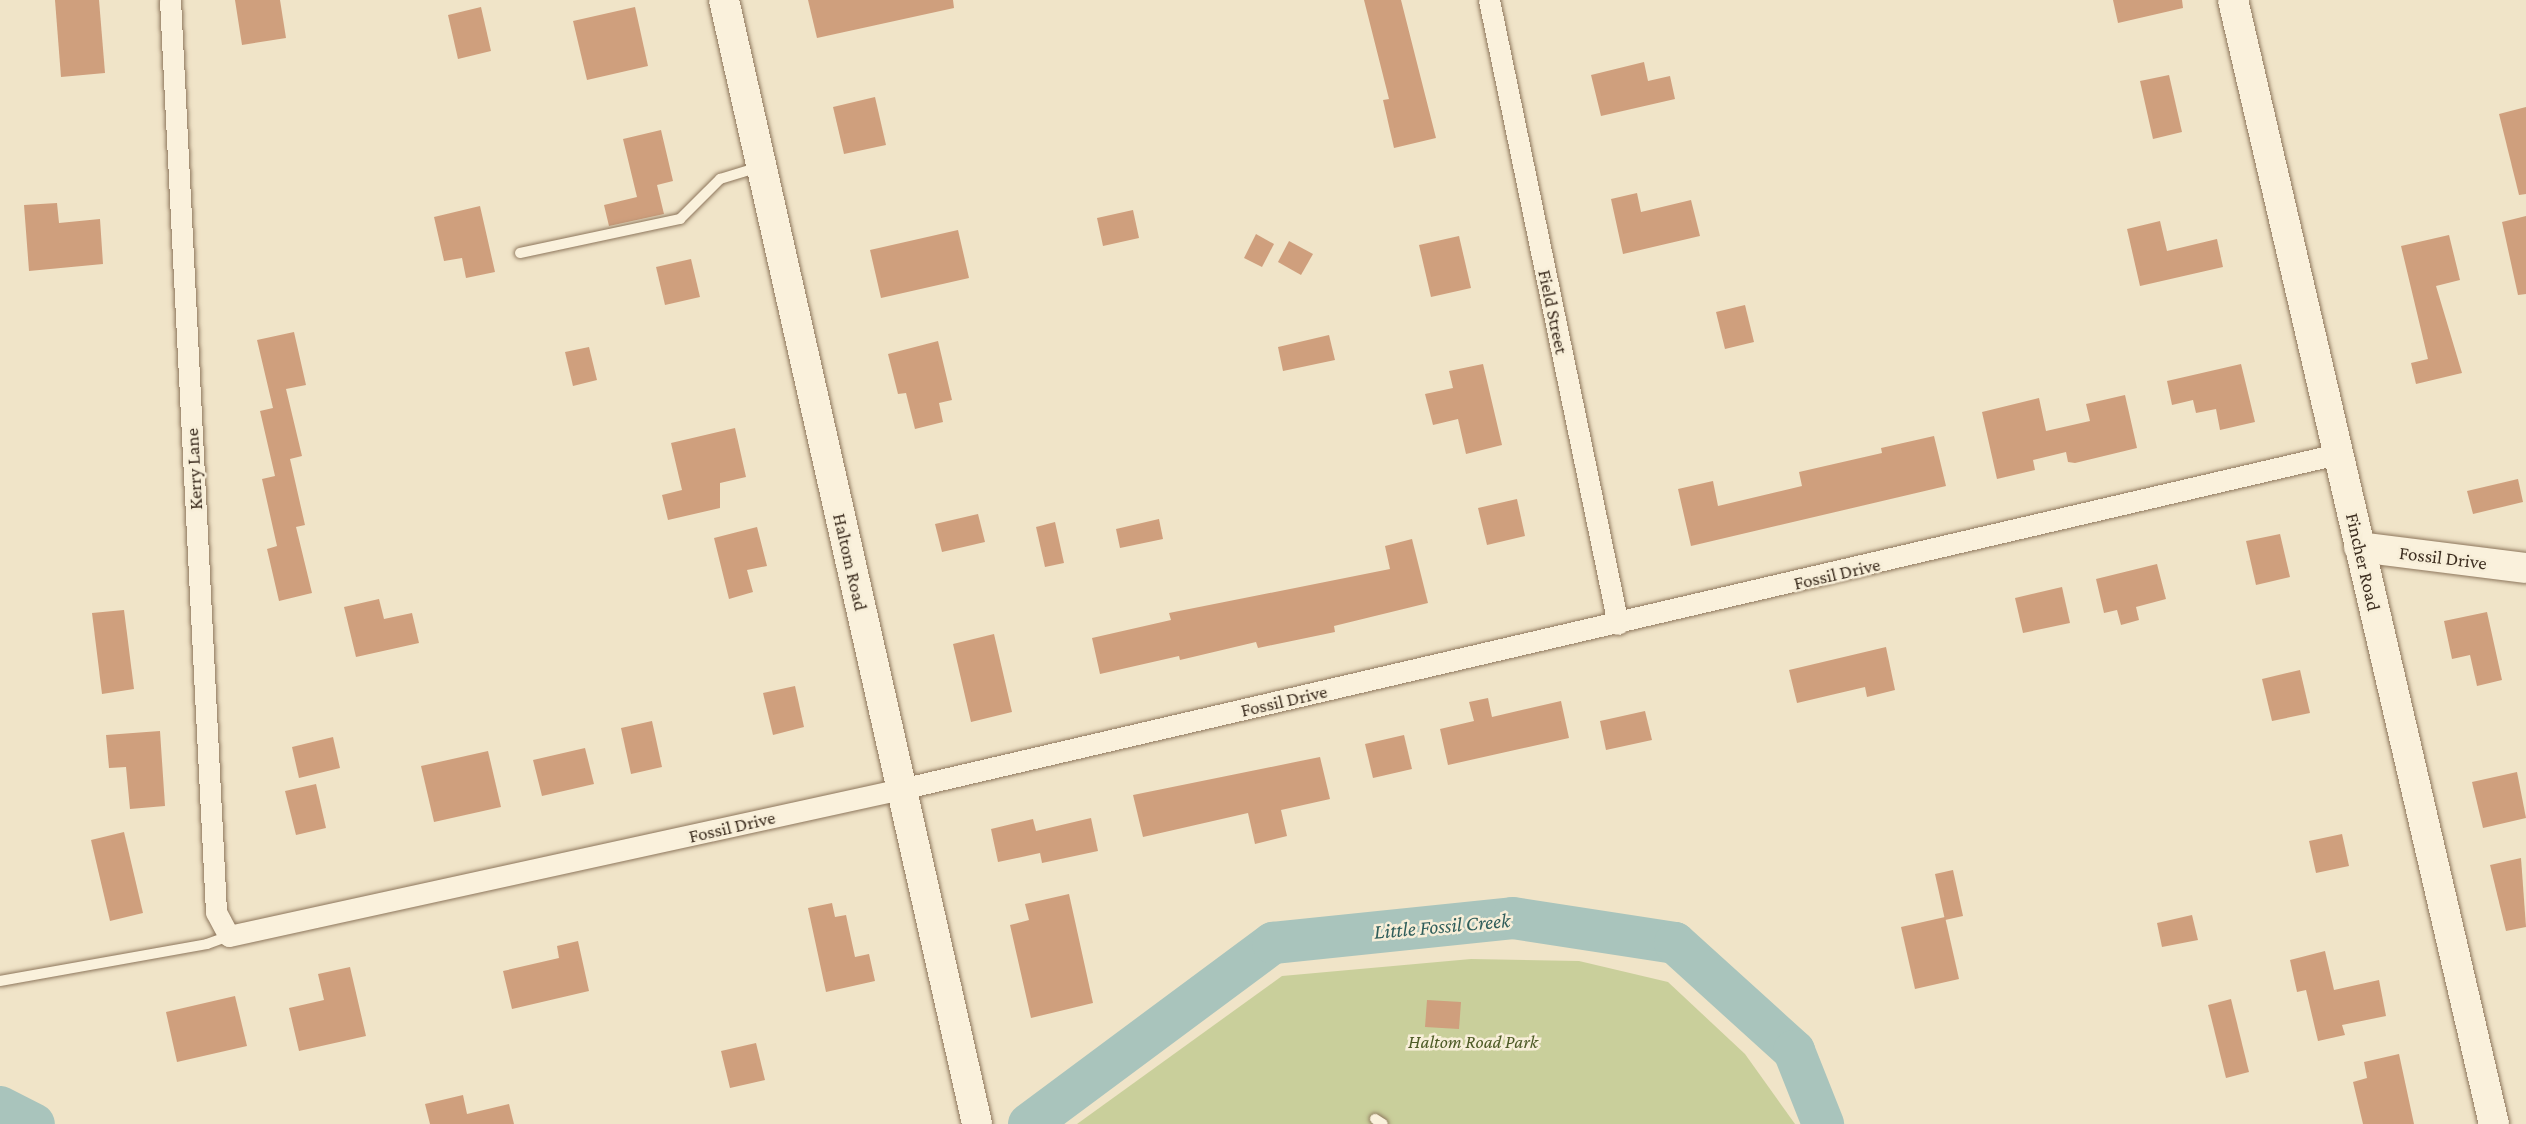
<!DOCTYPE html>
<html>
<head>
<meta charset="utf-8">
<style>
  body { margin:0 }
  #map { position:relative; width:2526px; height:1124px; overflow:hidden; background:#f0e4c8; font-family:"Crimson Pro",serif }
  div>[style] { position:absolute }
  .green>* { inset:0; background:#c9cf9b }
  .river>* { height:42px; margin:-21px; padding:0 21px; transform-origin:21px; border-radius:21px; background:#a9c4bc }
  .building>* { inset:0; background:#cf9f7d }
  .roads { filter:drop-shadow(0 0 2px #8d765c) drop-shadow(0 0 2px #8d765c) }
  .lane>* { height:10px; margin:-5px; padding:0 5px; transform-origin:5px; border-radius:5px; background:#faf1dc }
  .street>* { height:21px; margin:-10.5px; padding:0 10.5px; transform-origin:10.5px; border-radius:10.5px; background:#faf1dc }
  .secondary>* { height:30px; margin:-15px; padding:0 15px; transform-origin:15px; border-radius:15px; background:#faf1dc }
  span { translate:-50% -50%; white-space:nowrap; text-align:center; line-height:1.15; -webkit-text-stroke:5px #f7eed8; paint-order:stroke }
  .street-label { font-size:19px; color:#3d2e20 }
  .park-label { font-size:19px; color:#4d5a26; font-style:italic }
  .water-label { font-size:21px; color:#2f5d5a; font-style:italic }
</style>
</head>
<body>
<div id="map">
  <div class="green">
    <div style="clip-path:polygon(1471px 959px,1579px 961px,1668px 982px,1745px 1054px,1795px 1124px,1077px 1124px,1282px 976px)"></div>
  </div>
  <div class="river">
    <div style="left:0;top:1107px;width:38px;rotate:27deg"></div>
    <div style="left:1029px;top:1124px;width:304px;rotate:-36.6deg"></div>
    <div style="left:1273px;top:943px;width:241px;rotate:-5.9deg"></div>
    <div style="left:1513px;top:918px;width:164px;rotate:8.8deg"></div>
    <div style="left:1675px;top:943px;width:161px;rotate:42.2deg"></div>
    <div style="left:1794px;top:1051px;width:79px;rotate:68.3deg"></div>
  </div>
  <div class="building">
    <div style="clip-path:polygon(55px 0,99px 0,105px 73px,61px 77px)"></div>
    <div style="clip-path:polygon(235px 0,280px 0,286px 38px,242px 45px)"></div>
    <div style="clip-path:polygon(808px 0,953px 0,954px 8px,817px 38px)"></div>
    <div style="clip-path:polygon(1364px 0,1401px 0,1436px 138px,1394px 148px,1383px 100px,1389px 99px)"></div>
    <div style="clip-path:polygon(2113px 0,2182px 0,2183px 8px,2118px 23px)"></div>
    <div style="clip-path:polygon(481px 7px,491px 51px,458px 59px,448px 15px)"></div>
    <div style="clip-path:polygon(635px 7px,648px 66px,587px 80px,573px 21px)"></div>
    <div style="clip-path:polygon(1644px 62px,1648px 81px,1670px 76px,1675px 99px,1601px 116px,1591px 75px)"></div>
    <div style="clip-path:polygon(2169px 75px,2182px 132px,2153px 139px,2140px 81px)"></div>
    <div style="clip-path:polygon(875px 97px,886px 145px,844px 154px,833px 107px)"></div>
    <div style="clip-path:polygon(2526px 107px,2526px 194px,2519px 195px,2499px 114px)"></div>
    <div style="clip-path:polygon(661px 130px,673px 181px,657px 185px,664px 214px,609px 226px,604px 205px,637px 197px,623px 139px)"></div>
    <div style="clip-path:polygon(1637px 193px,1641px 212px,1691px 200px,1700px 236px,1623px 254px,1611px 199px)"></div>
    <div style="clip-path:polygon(57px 203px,59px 223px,100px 219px,103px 264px,29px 271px,24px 205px)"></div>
    <div style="clip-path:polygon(480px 206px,495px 272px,466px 278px,462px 258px,444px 261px,434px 217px)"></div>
    <div style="clip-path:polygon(1133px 210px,1139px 238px,1103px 246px,1097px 218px)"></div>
    <div style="clip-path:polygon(2526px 216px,2526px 294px,2518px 295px,2502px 222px)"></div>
    <div style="clip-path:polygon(2160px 221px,2167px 251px,2217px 239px,2223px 267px,2140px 286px,2127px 229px)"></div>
    <div style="clip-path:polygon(958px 230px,969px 278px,881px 298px,870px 250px)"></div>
    <div style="clip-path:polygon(1256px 234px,1274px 244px,1262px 267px,1244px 258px)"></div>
    <div style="clip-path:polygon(2449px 235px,2460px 280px,2436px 286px,2462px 373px,2416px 384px,2411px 363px,2428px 359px,2401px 246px)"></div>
    <div style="clip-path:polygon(1459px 236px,1471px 288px,1431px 297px,1419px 245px)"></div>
    <div style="clip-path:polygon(1289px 241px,1313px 254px,1301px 275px,1278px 262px)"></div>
    <div style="clip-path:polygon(691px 259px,700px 297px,665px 305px,656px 267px)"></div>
    <div style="clip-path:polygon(1745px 305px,1754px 342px,1725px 349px,1716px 312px)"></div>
    <div style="clip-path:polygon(294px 332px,306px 385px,286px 389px,302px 456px,290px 459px,305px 525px,296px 527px,312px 593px,279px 601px,267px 549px,277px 546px,262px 479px,275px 476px,260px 411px,273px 408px,257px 340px)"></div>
    <div style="clip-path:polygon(1329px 335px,1335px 360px,1283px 371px,1278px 347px)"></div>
    <div style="clip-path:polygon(938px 341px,952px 400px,939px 403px,943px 422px,915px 429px,906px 393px,898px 394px,888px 354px)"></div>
    <div style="clip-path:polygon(589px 347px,597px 380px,573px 386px,565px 352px)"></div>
    <div style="clip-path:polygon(1483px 364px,1502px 445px,1466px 454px,1458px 419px,1433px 425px,1425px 394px,1453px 388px,1449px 371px)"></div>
    <div style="clip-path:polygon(2241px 364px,2255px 422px,2220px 430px,2216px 409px,2196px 413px,2193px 400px,2172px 405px,2167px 381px)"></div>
    <div style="clip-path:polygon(2125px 395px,2137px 448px,2075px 463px,2068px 462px,2066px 452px,2033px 460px,2035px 470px,1997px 479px,1982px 412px,2039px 398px,2046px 431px,2090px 421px,2086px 404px)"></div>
    <div style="clip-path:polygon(735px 428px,746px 477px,720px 483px,720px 508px,668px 520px,662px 495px,682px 490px,671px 443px)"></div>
    <div style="clip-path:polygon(1934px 436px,1946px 486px,1691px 546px,1678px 489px,1713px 481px,1718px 506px,1802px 486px,1799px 472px,1882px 453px,1881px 448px)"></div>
    <div style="clip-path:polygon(2518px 479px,2523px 502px,2473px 514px,2467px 491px)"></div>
    <div style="clip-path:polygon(1517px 499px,1525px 536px,1487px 545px,1478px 508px)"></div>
    <div style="clip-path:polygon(978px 514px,985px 542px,942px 552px,935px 524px)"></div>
    <div style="clip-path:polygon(1159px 519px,1163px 539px,1120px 548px,1116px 529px)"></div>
    <div style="clip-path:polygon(1055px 522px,1064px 563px,1045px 567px,1036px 527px)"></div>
    <div style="clip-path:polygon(757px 527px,767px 566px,747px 570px,753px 592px,729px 599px,714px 538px)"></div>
    <div style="clip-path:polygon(2280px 534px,2290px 577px,2256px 585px,2246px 541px)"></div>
    <div style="clip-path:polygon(1412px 539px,1428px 603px,1334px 626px,1335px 632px,1258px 648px,1256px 642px,1180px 660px,1179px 656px,1100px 674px,1092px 638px,1171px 620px,1169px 613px,1390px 569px,1385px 546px)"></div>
    <div style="clip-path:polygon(2157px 564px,2166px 599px,2136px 607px,2139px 620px,2121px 625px,2117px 610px,2104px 613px,2096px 579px)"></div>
    <div style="clip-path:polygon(2062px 587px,2070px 623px,2023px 633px,2015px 598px)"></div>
    <div style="clip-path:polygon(379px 599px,384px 619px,412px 613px,419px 643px,356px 657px,344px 607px)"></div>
    <div style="clip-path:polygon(124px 610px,134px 689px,102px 694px,92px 613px)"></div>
    <div style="clip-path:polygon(2487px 612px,2502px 680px,2477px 686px,2470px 655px,2452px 659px,2444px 621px)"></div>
    <div style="clip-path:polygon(994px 634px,1012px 712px,971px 722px,953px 644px)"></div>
    <div style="clip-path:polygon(1886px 647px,1895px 690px,1867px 697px,1865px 687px,1797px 703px,1789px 670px)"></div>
    <div style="clip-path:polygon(2300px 670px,2310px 713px,2272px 721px,2262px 679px)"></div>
    <div style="clip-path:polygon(795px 686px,804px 727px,773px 735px,763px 693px)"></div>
    <div style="clip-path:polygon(1488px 698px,1492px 717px,1561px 701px,1569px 738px,1448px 765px,1440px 729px,1474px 721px,1469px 702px)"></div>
    <div style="clip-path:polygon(1645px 711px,1652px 740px,1606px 750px,1600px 721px)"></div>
    <div style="clip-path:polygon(652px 721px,662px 767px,631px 774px,621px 728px)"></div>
    <div style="clip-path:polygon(160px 731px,165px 806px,130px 809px,126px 767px,109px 768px,106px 735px)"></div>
    <div style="clip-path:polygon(1404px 735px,1412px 769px,1373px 778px,1365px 744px)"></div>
    <div style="clip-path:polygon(333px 737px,340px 768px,299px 778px,292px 747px)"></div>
    <div style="clip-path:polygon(585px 748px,594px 784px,542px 796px,533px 760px)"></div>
    <div style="clip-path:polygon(488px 751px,501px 807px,434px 822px,421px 766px)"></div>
    <div style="clip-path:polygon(1320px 757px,1330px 799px,1281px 810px,1287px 836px,1255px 844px,1248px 813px,1143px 837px,1133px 795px)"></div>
    <div style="clip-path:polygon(2517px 772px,2526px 818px,2483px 828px,2472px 782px)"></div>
    <div style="clip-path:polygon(316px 784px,326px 828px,296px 835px,285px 791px)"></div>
    <div style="clip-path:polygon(1091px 818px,1098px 851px,1042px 863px,1040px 853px,998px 862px,991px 829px,1033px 819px,1036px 831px)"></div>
    <div style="clip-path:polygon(124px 832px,143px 913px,110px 921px,91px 840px)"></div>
    <div style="clip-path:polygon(2342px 834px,2349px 866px,2316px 873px,2309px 841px)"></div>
    <div style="clip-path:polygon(2521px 858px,2526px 927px,2506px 931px,2490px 865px)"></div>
    <div style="clip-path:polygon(1953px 870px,1963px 916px,1945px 920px,1935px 874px)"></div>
    <div style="clip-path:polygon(1069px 894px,1093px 1003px,1031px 1018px,1010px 925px,1029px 920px,1025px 904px)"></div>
    <div style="clip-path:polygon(832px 903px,835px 917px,846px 915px,855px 957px,869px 954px,875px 981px,826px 992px,808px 908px)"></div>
    <div style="clip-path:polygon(2192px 915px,2198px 940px,2162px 947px,2157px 923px)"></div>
    <div style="clip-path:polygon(1945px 917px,1959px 979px,1915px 989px,1901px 927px)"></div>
    <div style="clip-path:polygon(578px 941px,589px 991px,512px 1009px,503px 971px,559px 958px,557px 946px)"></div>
    <div style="clip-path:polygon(2325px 951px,2334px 990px,2379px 980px,2386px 1016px,2342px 1025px,2345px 1035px,2318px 1041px,2306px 990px,2297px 992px,2290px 960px)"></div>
    <div style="clip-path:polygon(350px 967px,366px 1036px,299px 1051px,289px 1008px,324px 1000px,318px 974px)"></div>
    <div style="clip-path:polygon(235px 996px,247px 1046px,177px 1062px,166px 1012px)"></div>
    <div style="clip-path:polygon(2231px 999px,2249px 1072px,2226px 1078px,2208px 1005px)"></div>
    <div style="clip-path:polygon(1427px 1000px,1461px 1002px,1459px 1029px,1425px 1027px)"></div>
    <div style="clip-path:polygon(756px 1043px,765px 1080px,730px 1088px,721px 1051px)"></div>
    <div style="clip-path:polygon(2399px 1054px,2414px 1124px,2363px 1124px,2353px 1082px,2367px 1078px,2364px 1062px)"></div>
    <div style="clip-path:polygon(463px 1095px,467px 1114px,509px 1104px,514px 1124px,430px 1124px,425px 1104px)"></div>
  </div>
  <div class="roads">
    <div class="lane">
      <div style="left:520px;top:253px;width:164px;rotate:-12deg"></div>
      <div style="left:680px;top:219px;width:57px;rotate:-45deg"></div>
      <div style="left:720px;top:179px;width:41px;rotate:-17.1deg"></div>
      <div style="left:0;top:981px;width:210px;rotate:-10.1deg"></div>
      <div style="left:207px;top:944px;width:23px;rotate:-20deg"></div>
      <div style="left:1375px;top:1119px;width:9px;rotate:32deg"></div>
    </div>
    <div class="street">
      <div style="left:170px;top:0;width:913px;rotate:87.11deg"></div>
      <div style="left:216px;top:912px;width:27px;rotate:62deg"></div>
      <div style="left:229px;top:936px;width:688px;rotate:-12.34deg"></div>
      <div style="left:901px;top:789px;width:1475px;rotate:-13.13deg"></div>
      <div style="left:1489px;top:0;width:637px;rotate:78.32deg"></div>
    </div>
    <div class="secondary">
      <div style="left:724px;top:0;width:1152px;rotate:77.31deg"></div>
      <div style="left:2233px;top:0;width:1154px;rotate:76.93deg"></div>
      <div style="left:2359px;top:547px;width:168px;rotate:7.2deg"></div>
    </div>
  </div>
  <div class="street-label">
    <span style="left:1553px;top:312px;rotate:78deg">Field Street</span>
    <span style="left:194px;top:469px;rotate:-93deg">Kerry Lane</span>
    <span style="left:2443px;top:558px;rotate:7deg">Fossil Drive</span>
    <span style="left:850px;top:562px;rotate:77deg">Haltom Road</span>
    <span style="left:2363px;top:562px;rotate:77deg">Fincher Road</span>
    <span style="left:1837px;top:574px;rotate:-13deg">Fossil Drive</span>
    <span style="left:1284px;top:701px;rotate:-13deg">Fossil Drive</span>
    <span style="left:732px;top:827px;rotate:-13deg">Fossil Drive</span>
  </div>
  <div class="park-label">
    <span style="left:1473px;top:1042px">Haltom Road Park</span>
  </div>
  <div class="water-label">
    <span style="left:1442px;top:926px;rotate:-5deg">Little Fossil Creek</span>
  </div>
</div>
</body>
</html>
